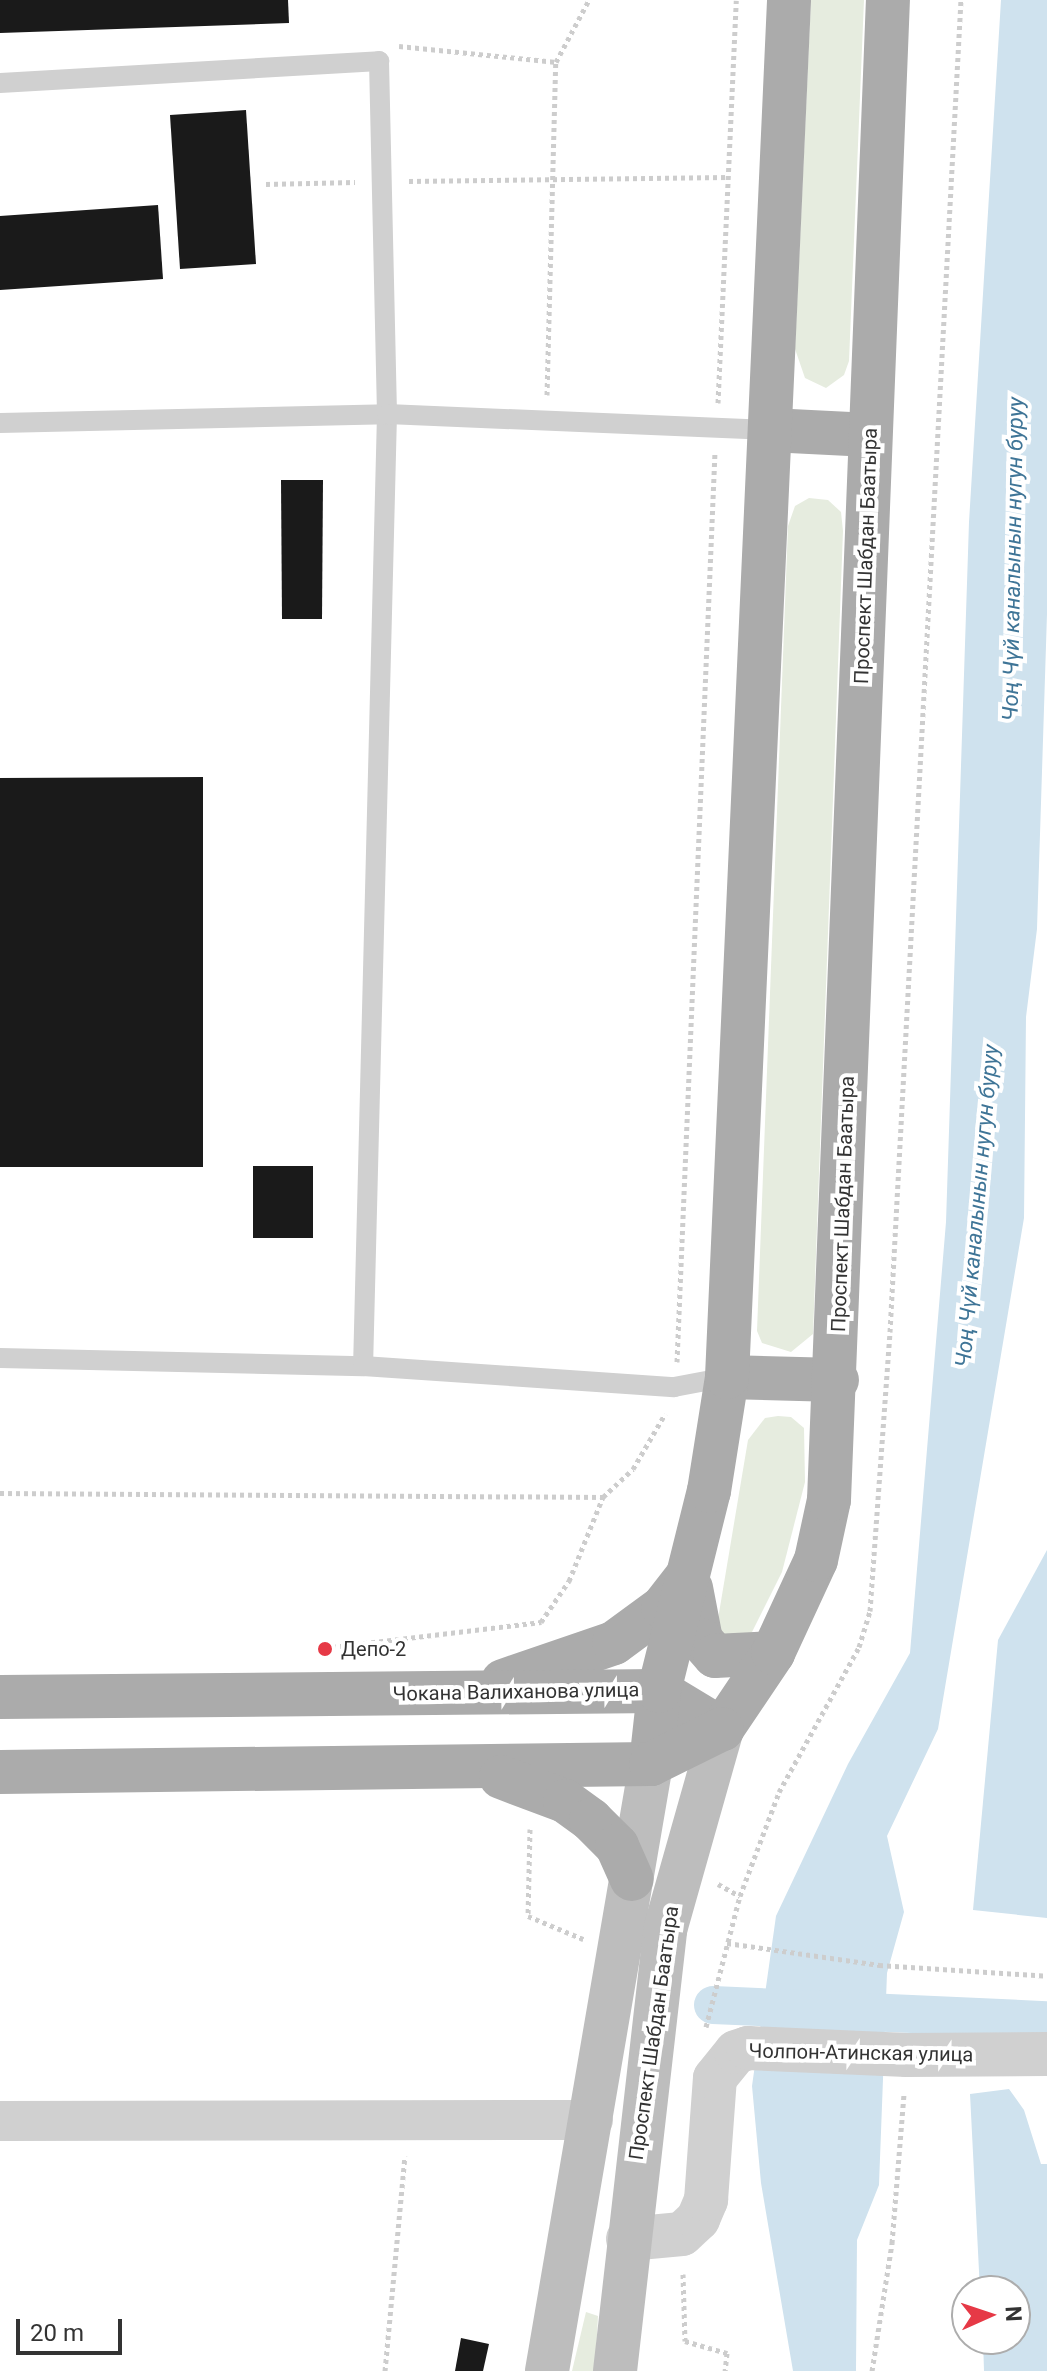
<!DOCTYPE html>
<html>
<head>
<meta charset="utf-8">
<style>
  body { margin:0 }
  #map { position:relative; width:1047px; height:2371px; overflow:hidden; background:#fff; font-family:Roboto,sans-serif }
  div>[style] { position:absolute }
  .green>* { inset:0; background:#e6ecdf }
  .water>* { inset:0; background:#cfe2ee }
  .canal>* { height:38px; margin:-19px; padding:0 19px; transform-origin:19px; border-radius:19px; background:#cfe2ee }
  .building>* { inset:0; background:#1a1a1a }
  .path>* { height:5px; margin-top:-2.5px; transform-origin:0; background:repeating-linear-gradient(90deg,#cdcdcd 0 4px,transparent 0 8px) }
  .service>* { height:20px; margin:-10px; padding:0 10px; transform-origin:10px; border-radius:10px; background:#d0d0d0 }
  .minor>* { height:40px; margin:-20px; padding:0 20px; transform-origin:20px; border-radius:20px; background:#d0d0d0 }
  .tertiary>* { height:44px; margin:-22px; padding:0 22px; transform-origin:22px; border-radius:22px; background:#d0d0d0 }
  .secondary>* { height:44px; margin:-22px; padding:0 22px; transform-origin:22px; border-radius:22px; background:#bdbdbd }
  .primary>* { height:44px; margin:-22px; padding:0 22px; transform-origin:22px; border-radius:22px; background:#ababab }
  .dots>* { width:22px; height:22px; translate:-50% -50%; box-sizing:border-box; border:4px solid #fff; border-radius:50% }
  span { translate:-50% -50%; white-space:nowrap; text-align:center; line-height:1.15; -webkit-text-stroke:8px #fff; paint-order:stroke }
  .street-label { font-size:20px; color:#333 }
  .poi-label { font-size:20px; color:#333 }
  .left { translate:0 -50%; text-align:left }
  .water-label { font-size:22px; color:#3f7597; font-style:italic }
  .north { position:absolute; left:951px; top:2275px; width:80px; height:80px; box-sizing:border-box; background:#fff; border:2px solid #adadad; border-radius:50%; rotate:87deg; font-size:22px; font-weight:700; line-height:32px; text-align:center; color:#333 }
  .north::after { content:''; display:block; margin:auto; width:28px; height:36px; background:#e63946; clip-path:polygon(50% 0,100% 100%,50% 72%,0 100%) }
  .scale { position:absolute; left:16px; top:2319px; width:106px; height:36px; box-sizing:border-box; border:4px solid #333; border-top:0; padding-left:10px; font-size:24px; line-height:28px; white-space:nowrap; color:#333; -webkit-text-stroke:6px #fff; paint-order:stroke }
</style>
</head>
<body>
<div id="map">
  <div class="green">
    <div style="clip-path:polygon(811px 0,864px 0,849px 361px,844px 375px,826px 388px,805px 378px,795px 349px)"></div>
    <div style="clip-path:polygon(809px 498px,828px 500px,841px 512px,843px 531px,813px 1334px,791px 1352px,762px 1343px,757px 1331px,788px 526px,795px 506px)"></div>
    <div style="clip-path:polygon(778px 1416px,791px 1417px,804px 1428px,805px 1482px,782px 1572px,750px 1636px,739px 1643px,720px 1632px,718px 1619px,748px 1440px,765px 1418px)"></div>
    <div style="clip-path:polygon(586px 2312px,598px 2316px,595px 2371px,572px 2371px)"></div>
  </div>
  <div class="water">
    <div style="clip-path:polygon(1001px 0,1047px 0,1047px 614px,1037px 929px,1026px 1017px,1024px 1218px,938px 1729px,887px 1836px,904px 1912px,887px 1973px,879px 2185px,857px 2240px,856px 2371px,793px 2371px,761px 2183px,752px 2086px,776px 1916px,848px 1764px,910px 1653px,946px 1222px,969px 522px)"></div>
    <div style="clip-path:polygon(1047px 1550px,1047px 1918px,973px 1910px,998px 1640px)"></div>
    <div style="clip-path:polygon(1009px 2089px,1024px 2110px,1041px 2164px,1047px 2164px,1047px 2371px,984px 2371px,983px 2339px,1015px 2339px,1015px 2291px,980px 2291px,970px 2094px)"></div>
  </div>
  <div class="canal">
    <div style="left:713px;top:2005px;width:334px;rotate:2.6deg"></div>
  </div>
  <div class="building">
    <div style="clip-path:polygon(0 0,288px 0,289px 23px,0 33px)"></div>
    <div style="clip-path:polygon(246px 110px,256px 264px,180px 269px,170px 115px)"></div>
    <div style="clip-path:polygon(158px 205px,163px 279px,0 290px,0 216px)"></div>
    <div style="clip-path:polygon(281px 480px,323px 480px,322px 619px,282px 619px)"></div>
    <div style="clip-path:polygon(203px 777px,203px 1167px,0 1167px,0 778px)"></div>
    <div style="clip-path:polygon(253px 1166px,313px 1166px,313px 1238px,253px 1238px)"></div>
    <div style="clip-path:polygon(461px 2338px,489px 2344px,483px 2371px,455px 2371px)"></div>
  </div>
  <div class="path">
    <div style="left:399px;top:46px;width:158px;rotate:5.8deg"></div>
    <div style="left:409px;top:181px;width:319px;rotate:-0.7deg"></div>
    <div style="left:266px;top:184px;width:89px;rotate:-1.3deg"></div>
    <div style="left:547px;top:395px;width:333px;rotate:-88.5deg"></div>
    <div style="left:556px;top:62px;width:70px;rotate:-62deg"></div>
    <div style="left:718px;top:403px;width:403px;rotate:-87.4deg"></div>
    <div style="left:677px;top:1362px;width:910px;rotate:-87.61deg"></div>
    <div style="left:0;top:1493px;width:603px;rotate:0.38deg"></div>
    <div style="left:324px;top:1648px;width:219px;rotate:-6.8deg"></div>
    <div style="left:541px;top:1622px;width:50px;rotate:-55.7deg"></div>
    <div style="left:569px;top:1581px;width:91px;rotate:-68deg"></div>
    <div style="left:603px;top:1497px;width:41px;rotate:-43deg"></div>
    <div style="left:633px;top:1469px;width:64px;rotate:-59.8deg"></div>
    <div style="left:530px;top:1829px;width:87px;rotate:91.3deg"></div>
    <div style="left:528px;top:1916px;width:60px;rotate:22.7deg"></div>
    <div style="left:718px;top:1884px;width:25px;rotate:29deg"></div>
    <div style="left:727px;top:1943px;width:154px;rotate:8.2deg"></div>
    <div style="left:879px;top:1965px;width:168px;rotate:3.7deg"></div>
    <div style="left:706px;top:2027px;width:135px;rotate:-75.5deg"></div>
    <div style="left:740px;top:1896px;width:111px;rotate:-69.4deg"></div>
    <div style="left:779px;top:1792px;width:166px;rotate:-61.1deg"></div>
    <div style="left:859px;top:1647px;width:38px;rotate:-73deg"></div>
    <div style="left:870px;top:1611px;width:280px;rotate:-85.9deg"></div>
    <div style="left:890px;top:1332px;width:1334px;rotate:-86.95deg"></div>
    <div style="left:683px;top:2274px;width:67px;rotate:88.3deg"></div>
    <div style="left:685px;top:2341px;width:44px;rotate:15.9deg"></div>
    <div style="left:727px;top:2353px;width:18px;rotate:96deg"></div>
    <div style="left:385px;top:2371px;width:216px;rotate:-84.7deg"></div>
    <div style="left:872px;top:2371px;width:130px;rotate:-81.1deg"></div>
    <div style="left:892px;top:2243px;width:149px;rotate:-85.4deg"></div>
  </div>
  <div class="service">
    <div style="left:0;top:83px;width:380px;rotate:-3.3deg"></div>
    <div style="left:379px;top:61px;width:353px;rotate:88.7deg"></div>
    <div style="left:387px;top:414px;width:952px;rotate:91.44deg"></div>
    <div style="left:0;top:423px;width:387px;rotate:-1.3deg"></div>
    <div style="left:387px;top:414px;width:383px;rotate:2.4deg"></div>
    <div style="left:0;top:1358px;width:363px;rotate:1.3deg"></div>
    <div style="left:363px;top:1366px;width:312px;rotate:3.9deg"></div>
    <div style="left:674px;top:1387px;width:54px;rotate:-10.7deg"></div>
  </div>
  <div class="minor">
    <div style="left:0;top:2121px;width:593px;rotate:-0.1deg"></div>
  </div>
  <div class="tertiary">
    <div style="left:628px;top:2239px;width:54px;rotate:-5.3deg"></div>
    <div style="left:682px;top:2234px;width:22px;rotate:-43deg"></div>
    <div style="left:698px;top:2219px;width:21px;rotate:-67deg"></div>
    <div style="left:706px;top:2200px;width:122px;rotate:-85.8deg"></div>
    <div style="left:715px;top:2078px;width:33px;rotate:-51deg"></div>
    <div style="left:736px;top:2052px;width:13px;rotate:-18deg"></div>
    <div style="left:748px;top:2048px;width:159px;rotate:2.5deg"></div>
    <div style="left:907px;top:2055px;width:140px;rotate:-0.4deg"></div>
  </div>
  <div class="secondary">
    <div style="left:547px;top:2371px;width:616px;rotate:-80.28deg"></div>
    <div style="left:615px;top:2371px;width:444px;rotate:-83.5deg"></div>
    <div style="left:665px;top:1930px;width:209px;rotate:-74.2deg"></div>
  </div>
  <div class="primary">
    <div style="left:770px;top:430px;width:100px;rotate:2.9deg"></div>
    <div style="left:727px;top:1377px;width:110px;rotate:1.6deg"></div>
    <div style="left:691px;top:1588px;width:53px;rotate:79.1deg"></div>
    <div style="left:701px;top:1640px;width:21px;rotate:49deg"></div>
    <div style="left:715px;top:1656px;width:58px;rotate:-3deg"></div>
    <div style="left:503px;top:1681px;width:117px;rotate:-18.9deg"></div>
    <div style="left:614px;top:1643px;width:61px;rotate:-36.3deg"></div>
    <div style="left:663px;top:1607px;width:37px;rotate:-52deg"></div>
    <div style="left:0;top:1697px;width:659px;rotate:-0.52deg"></div>
    <div style="left:659px;top:1691px;width:74px;rotate:31.1deg"></div>
    <div style="left:722px;top:1729px;width:92px;rotate:-56.1deg"></div>
    <div style="left:773px;top:1653px;width:102px;rotate:-65.2deg"></div>
    <div style="left:816px;top:1560px;width:61px;rotate:-77.8deg"></div>
    <div style="left:829px;top:1500px;width:1501px;rotate:-87.75deg"></div>
    <div style="left:651px;top:1764px;width:73px;rotate:-83.7deg"></div>
    <div style="left:659px;top:1691px;width:206px;rotate:-76deg"></div>
    <div style="left:709px;top:1491px;width:115px;rotate:-81deg"></div>
    <div style="left:727px;top:1377px;width:1378px;rotate:-87.42deg"></div>
    <div style="left:0;top:1772px;width:651px;rotate:-0.7deg"></div>
    <div style="left:651px;top:1764px;width:79px;rotate:-26.2deg"></div>
    <div style="left:501px;top:1777px;width:68px;rotate:20.6deg"></div>
    <div style="left:565px;top:1801px;width:32px;rotate:36deg"></div>
    <div style="left:591px;top:1820px;width:37px;rotate:45deg"></div>
    <div style="left:617px;top:1846px;width:36px;rotate:66deg"></div>
  </div>
  <div class="dots">
    <div style="left:325px;top:1649px;background:#e63946"></div>
  </div>
  <div class="street-label">
    <span style="left:866px;top:556px;rotate:-88deg">Проспект Шабдан Баатыра</span>
    <span style="left:843px;top:1204px;rotate:-88deg">Проспект Шабдан Баатыра</span>
    <span style="left:516px;top:1692px;rotate:-1deg">Чокана Валиханова улица</span>
    <span style="left:654px;top:2033px;rotate:-82deg">Проспект Шабдан Баатыра</span>
    <span style="left:861px;top:2053px;rotate:1deg">Чолпон-Атинская улица</span>
  </div>
  <div class="poi-label">
    <span class="left" style="left:341px;top:1649px">Депо-2</span>
  </div>
  <div class="water-label">
    <span style="left:1013px;top:559px;rotate:-89deg">Чоң Чүй каналынын нугун буруу</span>
    <span style="left:977px;top:1206px;rotate:-85deg">Чоң Чүй каналынын нугун буруу</span>
  </div>
  <div class="north">N</div>
  <div class="scale">20 m</div>
</div>
</body>
</html>
